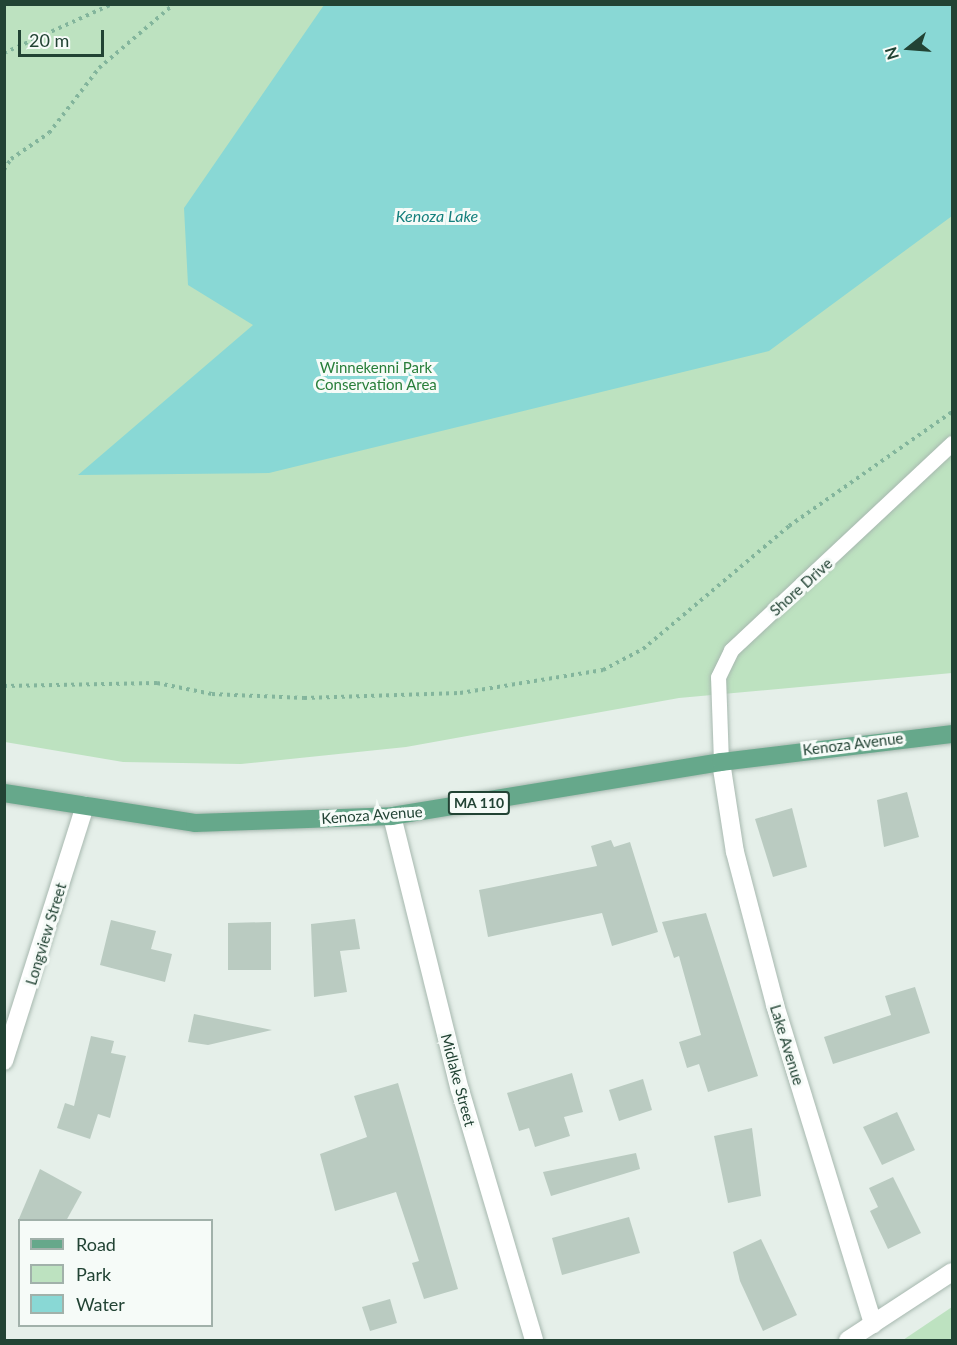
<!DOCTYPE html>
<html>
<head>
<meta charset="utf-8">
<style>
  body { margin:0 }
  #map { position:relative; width:957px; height:1345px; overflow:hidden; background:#e5efe9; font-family:Lato,sans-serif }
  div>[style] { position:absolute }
  .green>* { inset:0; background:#bde2c0 }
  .water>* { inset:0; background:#89d8d5 }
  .building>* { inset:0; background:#bacbc1 }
  .path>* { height:4px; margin-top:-2px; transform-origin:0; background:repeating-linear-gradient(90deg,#83b59c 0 3px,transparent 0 7.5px) }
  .roads { filter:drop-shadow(0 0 2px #a7b8af) drop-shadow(0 0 2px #a7b8af) }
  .service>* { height:15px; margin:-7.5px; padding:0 7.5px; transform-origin:7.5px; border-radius:7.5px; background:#fff }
  .minor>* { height:18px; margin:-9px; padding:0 9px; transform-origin:9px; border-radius:9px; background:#fff }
  .secondary>* { height:18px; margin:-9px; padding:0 9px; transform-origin:9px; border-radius:9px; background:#fff }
  .primary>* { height:18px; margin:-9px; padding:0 9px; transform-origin:9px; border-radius:9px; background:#66a88b }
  span { translate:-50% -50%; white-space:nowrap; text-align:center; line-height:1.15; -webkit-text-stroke:6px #f6fbf8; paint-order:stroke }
  .shield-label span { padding:2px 4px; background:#f6fbf8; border:2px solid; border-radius:4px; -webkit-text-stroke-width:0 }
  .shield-label { font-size:14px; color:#224334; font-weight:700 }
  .park-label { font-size:15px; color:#287e39 }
  .street-label { font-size:15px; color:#224334 }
  .water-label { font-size:16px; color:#16807d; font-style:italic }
  .frame { position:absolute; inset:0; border:6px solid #224334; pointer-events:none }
  .legend { position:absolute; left:18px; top:1219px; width:195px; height:108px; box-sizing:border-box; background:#f6fbf8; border:2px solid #a1b1aa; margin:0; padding:8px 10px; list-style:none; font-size:18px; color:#224334 }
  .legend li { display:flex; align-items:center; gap:12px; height:30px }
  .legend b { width:30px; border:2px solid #a1b1aa }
  .north { position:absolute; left:879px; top:18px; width:60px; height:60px; -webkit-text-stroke:4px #f6fbf8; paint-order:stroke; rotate:253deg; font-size:16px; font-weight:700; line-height:24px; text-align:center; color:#224334 }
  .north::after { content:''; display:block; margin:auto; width:21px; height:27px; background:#224334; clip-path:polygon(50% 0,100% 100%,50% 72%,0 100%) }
  .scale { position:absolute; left:18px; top:30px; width:86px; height:27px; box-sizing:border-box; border:3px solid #224334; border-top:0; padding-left:8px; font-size:18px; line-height:21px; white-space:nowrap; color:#224334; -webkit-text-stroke:4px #f6fbf8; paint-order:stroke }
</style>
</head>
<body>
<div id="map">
  <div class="green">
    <div style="clip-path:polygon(5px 5px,952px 5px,952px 673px,679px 698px,406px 747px,241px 764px,123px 762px,5px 742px)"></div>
    <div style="clip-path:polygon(952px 1307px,952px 1340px,903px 1340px)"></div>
  </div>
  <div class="water">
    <div style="clip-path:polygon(324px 5px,952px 5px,952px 216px,769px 351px,269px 473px,78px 475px,253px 325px,188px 285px,184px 208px)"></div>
  </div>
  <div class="building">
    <div style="clip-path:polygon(907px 792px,919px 837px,884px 847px,877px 800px)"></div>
    <div style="clip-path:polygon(792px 808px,807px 867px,773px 877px,755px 819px)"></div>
    <div style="clip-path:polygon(611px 840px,614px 847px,630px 842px,658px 932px,612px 946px,602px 913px,488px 937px,479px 890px,597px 866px,591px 846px)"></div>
    <div style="clip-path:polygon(706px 913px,758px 1076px,708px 1092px,699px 1064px,687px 1068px,679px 1042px,701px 1035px,679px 956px,674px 958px,662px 922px)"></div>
    <div style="clip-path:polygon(355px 919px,360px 949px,340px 951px,347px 992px,314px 997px,311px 924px)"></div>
    <div style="clip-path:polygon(111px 920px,156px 931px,151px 949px,172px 954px,165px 982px,100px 965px)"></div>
    <div style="clip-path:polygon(271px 922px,271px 970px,228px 970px,228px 923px)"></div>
    <div style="clip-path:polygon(915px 987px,930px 1033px,833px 1064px,824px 1037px,891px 1015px,885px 996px)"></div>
    <div style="clip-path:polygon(194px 1014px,272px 1030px,208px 1045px,188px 1042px)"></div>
    <div style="clip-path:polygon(91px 1036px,114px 1041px,111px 1053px,126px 1056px,110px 1118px,98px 1114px,90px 1139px,57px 1128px,65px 1103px,74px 1106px)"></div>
    <div style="clip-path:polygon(572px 1073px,583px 1112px,564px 1117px,570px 1136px,535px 1147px,529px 1128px,519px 1131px,507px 1093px)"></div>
    <div style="clip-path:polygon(643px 1079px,652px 1110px,619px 1121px,609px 1090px)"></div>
    <div style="clip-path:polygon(398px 1083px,458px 1289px,424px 1299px,412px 1263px,419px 1261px,396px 1192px,335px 1211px,320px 1154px,367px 1137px,354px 1096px)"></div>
    <div style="clip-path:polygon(897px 1112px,915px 1150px,882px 1165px,863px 1127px)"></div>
    <div style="clip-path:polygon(752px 1128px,761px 1196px,728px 1203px,714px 1136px)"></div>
    <div style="clip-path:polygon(636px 1153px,640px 1169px,551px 1196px,543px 1172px)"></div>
    <div style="clip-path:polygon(40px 1169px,82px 1192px,66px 1221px,18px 1221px)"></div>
    <div style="clip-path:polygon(893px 1177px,921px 1233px,888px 1249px,870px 1211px,878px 1207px,869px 1188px)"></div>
    <div style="clip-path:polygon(629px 1217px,640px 1253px,562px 1275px,552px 1238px)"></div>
    <div style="clip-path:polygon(761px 1239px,797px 1315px,763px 1331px,740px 1281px,733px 1252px)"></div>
    <div style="clip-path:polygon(390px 1299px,397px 1323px,370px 1331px,362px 1307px)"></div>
  </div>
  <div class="path">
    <div style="left:4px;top:53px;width:119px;rotate:-24.4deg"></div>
    <div style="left:4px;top:170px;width:13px;rotate:-58deg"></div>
    <div style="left:11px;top:159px;width:46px;rotate:-34.4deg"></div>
    <div style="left:49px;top:133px;width:82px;rotate:-52.4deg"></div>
    <div style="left:99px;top:68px;width:99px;rotate:-40.5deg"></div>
    <div style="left:4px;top:686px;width:153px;rotate:-1.1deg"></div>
    <div style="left:157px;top:683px;width:56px;rotate:11.3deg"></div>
    <div style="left:212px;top:694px;width:92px;rotate:2.5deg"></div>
    <div style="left:304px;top:698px;width:156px;rotate:-1.8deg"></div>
    <div style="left:460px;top:693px;width:145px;rotate:-9.1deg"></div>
    <div style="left:603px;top:670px;width:45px;rotate:-27.7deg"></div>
    <div style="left:643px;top:649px;width:191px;rotate:-40.1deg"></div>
    <div style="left:789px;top:526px;width:199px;rotate:-35deg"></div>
  </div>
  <div class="roads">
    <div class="service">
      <div style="left:721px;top:762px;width:85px;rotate:-92deg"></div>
      <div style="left:718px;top:677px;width:30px;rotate:-64deg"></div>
      <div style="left:731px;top:650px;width:303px;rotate:-43.1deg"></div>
    </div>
    <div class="minor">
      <div style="left:721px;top:762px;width:91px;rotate:81.2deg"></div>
      <div style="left:735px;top:852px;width:158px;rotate:75.3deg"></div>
      <div style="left:775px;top:1005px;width:334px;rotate:72.9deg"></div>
      <div style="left:392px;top:816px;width:282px;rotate:76.1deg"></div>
      <div style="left:460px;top:1090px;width:261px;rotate:73.5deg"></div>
      <div style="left:4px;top:1061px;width:268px;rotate:-72.4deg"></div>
    </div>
    <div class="secondary">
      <div style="left:848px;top:1340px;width:124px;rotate:-33.2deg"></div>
    </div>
    <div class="primary">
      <div style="left:4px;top:793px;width:193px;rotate:8.9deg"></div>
      <div style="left:195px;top:823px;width:197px;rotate:-2deg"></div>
      <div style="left:392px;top:816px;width:333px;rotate:-9.3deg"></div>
      <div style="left:721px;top:762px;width:233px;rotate:-6.9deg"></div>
    </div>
  </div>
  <div class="shield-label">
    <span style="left:479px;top:803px">MA 110</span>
  </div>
  <div class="park-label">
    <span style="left:376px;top:376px">Winnekenni Park<br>Conservation Area</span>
  </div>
  <div class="street-label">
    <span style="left:801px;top:587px;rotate:-42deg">Shore Drive</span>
    <span style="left:853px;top:744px;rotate:-7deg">Kenoza Avenue</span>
    <span style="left:372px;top:815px;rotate:-4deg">Kenoza Avenue</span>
    <span style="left:46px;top:934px;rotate:-73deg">Longview Street</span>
    <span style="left:787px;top:1045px;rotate:73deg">Lake Avenue</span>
    <span style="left:458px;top:1080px;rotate:75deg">Midlake Street</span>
  </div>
  <div class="water-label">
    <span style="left:437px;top:216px">Kenoza Lake</span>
  </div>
  <div class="frame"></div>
  <ul class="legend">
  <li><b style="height:8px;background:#66a88b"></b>Road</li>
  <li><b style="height:16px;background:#bde2c0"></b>Park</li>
  <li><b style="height:16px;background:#89d8d5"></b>Water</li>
  </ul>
  <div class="north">N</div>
  <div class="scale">20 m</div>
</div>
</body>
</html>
